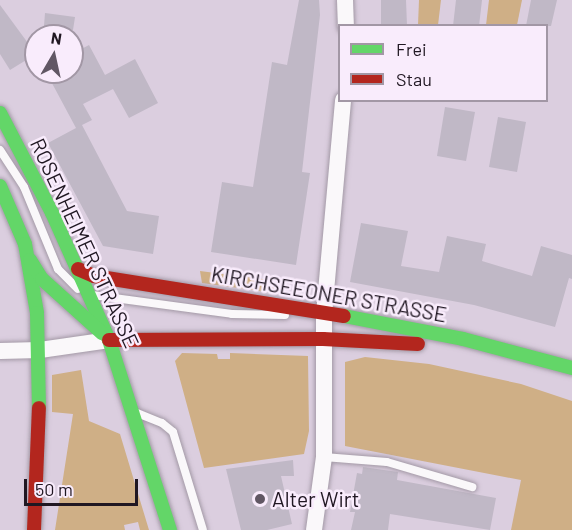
<!DOCTYPE html>
<html>
<head>
<meta charset="utf-8">
<style>
  body { margin:0 }
  #map { position:relative; width:572px; height:530px; overflow:hidden; background:#dbcedf; font-family:Barlow,sans-serif }
  div>[style] { position:absolute }
  .green>* { inset:0; background:#cfaf86 }
  .building>* { inset:0; background:#c0b8c6 }
  .roads { filter:drop-shadow(0 0 2px #a399a6) drop-shadow(0 0 2px #a399a6) }
  .lane>* { height:8px; margin:-4px; padding:0 4px; transform-origin:4px; border-radius:4px; background:#faf8fa }
  .street>* { height:16px; margin:-8px; padding:0 8px; transform-origin:8px; border-radius:8px; background:#faf8fa }
  .fast>* { height:14px; margin:-7px; padding:0 7px; transform-origin:7px; border-radius:7px; background:#63d668 }
  .jam>* { height:14px; margin:-7px; padding:0 7px; transform-origin:7px; border-radius:7px; background:#b3261e }
  .dots>* { width:16px; height:16px; translate:-50% -50%; box-sizing:border-box; border:3px solid #f9ecfc; border-radius:50% }
  span { translate:-50% -50%; white-space:nowrap; text-align:center; line-height:1.15; -webkit-text-stroke:5px #f9ecfc; paint-order:stroke }
  .street-label { font-size:21px; color:#201722 }
  .poi-label { font-size:21px; color:#201722 }
  .left { translate:0 -50%; text-align:left }
  .legend { position:absolute; left:338px; top:24px; width:210px; height:78px; box-sizing:border-box; background:#f9ecfc; border:2px solid #a297a5; margin:0; padding:8px 10px; list-style:none; font-size:18px; color:#201722 }
  .legend li { display:flex; align-items:center; gap:12px; height:30px }
  .legend b { width:30px; border:2px solid #a297a5 }
  .north { position:absolute; left:24px; top:24px; width:60px; height:60px; box-sizing:border-box; background:#f9ecfc; border:2px solid #a297a5; border-radius:50%; rotate:9deg; font-size:16px; font-weight:700; line-height:24px; text-align:center; color:#201722 }
  .north::after { content:''; display:block; margin:auto; width:21px; height:27px; background:#615764; clip-path:polygon(50% 0,100% 100%,50% 72%,0 100%) }
  .scale { position:absolute; left:24px; top:479px; width:114px; height:27px; box-sizing:border-box; border:3px solid #201722; border-top:0; padding-left:8px; font-size:18px; line-height:21px; white-space:nowrap; color:#201722; -webkit-text-stroke:4px #f9ecfc; paint-order:stroke }
</style>
</head>
<body>
<div id="map">
  <div class="green">
    <div style="clip-path:polygon(419px 0,441px 0,438px 25px,418px 25px)"></div>
    <div style="clip-path:polygon(489px 0,522px 0,517px 25px,486px 25px)"></div>
    <div style="clip-path:polygon(200px 271px,278px 281px,274px 293px,202px 283px)"></div>
    <div style="clip-path:polygon(182px 353px,217px 354px,218px 359px,230px 359px,230px 353px,308px 356px,309px 431px,304px 454px,204px 468px,175px 361px)"></div>
    <div style="clip-path:polygon(365px 357px,429px 364px,521px 384px,572px 401px,572px 530px,511px 530px,521px 480px,345px 446px,345px 362px)"></div>
    <div style="clip-path:polygon(81px 370px,89px 421px,120px 434px,149px 530px,140px 530px,138px 522px,124px 525px,125px 530px,55px 530px,73px 414px,52px 412px,52px 375px)"></div>
  </div>
  <div class="building">
    <div style="clip-path:polygon(299px 0,319px 0,320px 15px,302px 172px,310px 173px,296px 265px,211px 252px,222px 182px,253px 187px,272px 62px,287px 65px)"></div>
    <div style="clip-path:polygon(381px 0,406px 0,407px 26px,381px 26px)"></div>
    <div style="clip-path:polygon(456px 0,482px 0,479px 26px,453px 26px)"></div>
    <div style="clip-path:polygon(531px 0,557px 0,551px 26px,526px 26px)"></div>
    <div style="clip-path:polygon(0 5px,36px 54px,10px 70px,0 54px)"></div>
    <div style="clip-path:polygon(45px 13px,75px 17px,73px 30px,44px 26px)"></div>
    <div style="clip-path:polygon(89px 45px,105px 75px,135px 59px,158px 103px,129px 118px,113px 89px,83px 104px,92px 120px,82px 125px,127px 211px,159px 216px,153px 254px,103px 246px,48px 143px,76px 128px,46px 72px,72px 72px,72px 54px)"></div>
    <div style="clip-path:polygon(445px 107px,475px 112px,466px 161px,437px 156px)"></div>
    <div style="clip-path:polygon(498px 117px,526px 122px,517px 172px,489px 167px)"></div>
    <div style="clip-path:polygon(361px 223px,408px 231px,401px 266px,439px 272px,447px 236px,486px 244px,482px 261px,532px 276px,541px 246px,572px 255px,572px 279px,569px 278px,555px 327px,474px 305px,350px 282px)"></div>
    <div style="clip-path:polygon(293px 460px,294px 476px,281px 476px,292px 524px,267px 530px,241px 530px,226px 469px)"></div>
    <div style="clip-path:polygon(363px 467px,398px 472px,397px 480px,496px 498px,490px 530px,390px 514px,388px 530px,351px 530px,355px 512px,350px 512px,357px 473px,362px 474px)"></div>
  </div>
  <div class="roads">
    <div class="lane">
      <div style="left:0;top:150px;width:44px;rotate:57deg"></div>
      <div style="left:24px;top:187px;width:89px;rotate:67.5deg"></div>
      <div style="left:58px;top:269px;width:28px;rotate:45deg"></div>
      <div style="left:92px;top:295px;width:141px;rotate:7.7deg"></div>
      <div style="left:232px;top:314px;width:53px;rotate:1.1deg"></div>
      <div style="left:137px;top:413px;width:27px;rotate:22deg"></div>
      <div style="left:162px;top:423px;width:14px;rotate:39deg"></div>
      <div style="left:173px;top:432px;width:102px;rotate:73deg"></div>
      <div style="left:324px;top:457px;width:63px;rotate:4.5deg"></div>
      <div style="left:387px;top:462px;width:89px;rotate:16.4deg"></div>
    </div>
    <div class="street">
      <div style="left:345px;top:0;width:26px;rotate:88deg"></div>
      <div style="left:0;top:351px;width:40px;rotate:-1.4deg"></div>
      <div style="left:40px;top:350px;width:70px;rotate:-8.2deg"></div>
      <div style="left:314px;top:530px;width:74px;rotate:-82.2deg"></div>
      <div style="left:324px;top:457px;width:143px;rotate:-90deg"></div>
      <div style="left:324px;top:314px;width:215px;rotate:-84.9deg"></div>
    </div>
    <div class="fast">
      <div style="left:0;top:113px;width:113px;rotate:62.5deg"></div>
      <div style="left:52px;top:213px;width:139px;rotate:65.8deg"></div>
      <div style="left:109px;top:340px;width:200px;rotate:72.2deg"></div>
      <div style="left:0;top:186px;width:63px;rotate:66.7deg"></div>
      <div style="left:25px;top:244px;width:70px;rotate:80.1deg"></div>
      <div style="left:37px;top:313px;width:95px;rotate:88.8deg"></div>
      <div style="left:30px;top:260px;width:22px;rotate:58deg"></div>
      <div style="left:42px;top:279px;width:81px;rotate:42deg"></div>
      <div style="left:344px;top:316px;width:121px;rotate:10.9deg"></div>
      <div style="left:463px;top:339px;width:113px;rotate:14.9deg"></div>
    </div>
    <div class="jam">
      <div style="left:78px;top:269px;width:17px;rotate:24deg"></div>
      <div style="left:94px;top:276px;width:253px;rotate:9.1deg"></div>
      <div style="left:109px;top:340px;width:214px;rotate:-0.3deg"></div>
      <div style="left:323px;top:339px;width:95px;rotate:3deg"></div>
      <div style="left:34px;top:530px;width:122px;rotate:-87.7deg"></div>
    </div>
  </div>
  <div class="dots">
    <div style="left:260px;top:499px;background:#615764"></div>
  </div>
  <div class="street-label">
    <span style="left:85px;top:243px;rotate:65deg">ROSENHEIMER STRASSE</span>
    <span style="left:329px;top:294px;rotate:10deg">KIRCHSEEONER STRASSE</span>
  </div>
  <div class="poi-label">
    <span class="left" style="left:272px;top:499px">Alter Wirt</span>
  </div>
  <ul class="legend">
  <li><b style="height:8px;background:#63d668"></b>Frei</li>
  <li><b style="height:8px;background:#b3261e"></b>Stau</li>
  </ul>
  <div class="north">N</div>
  <div class="scale">50 m</div>
</div>
</body>
</html>
